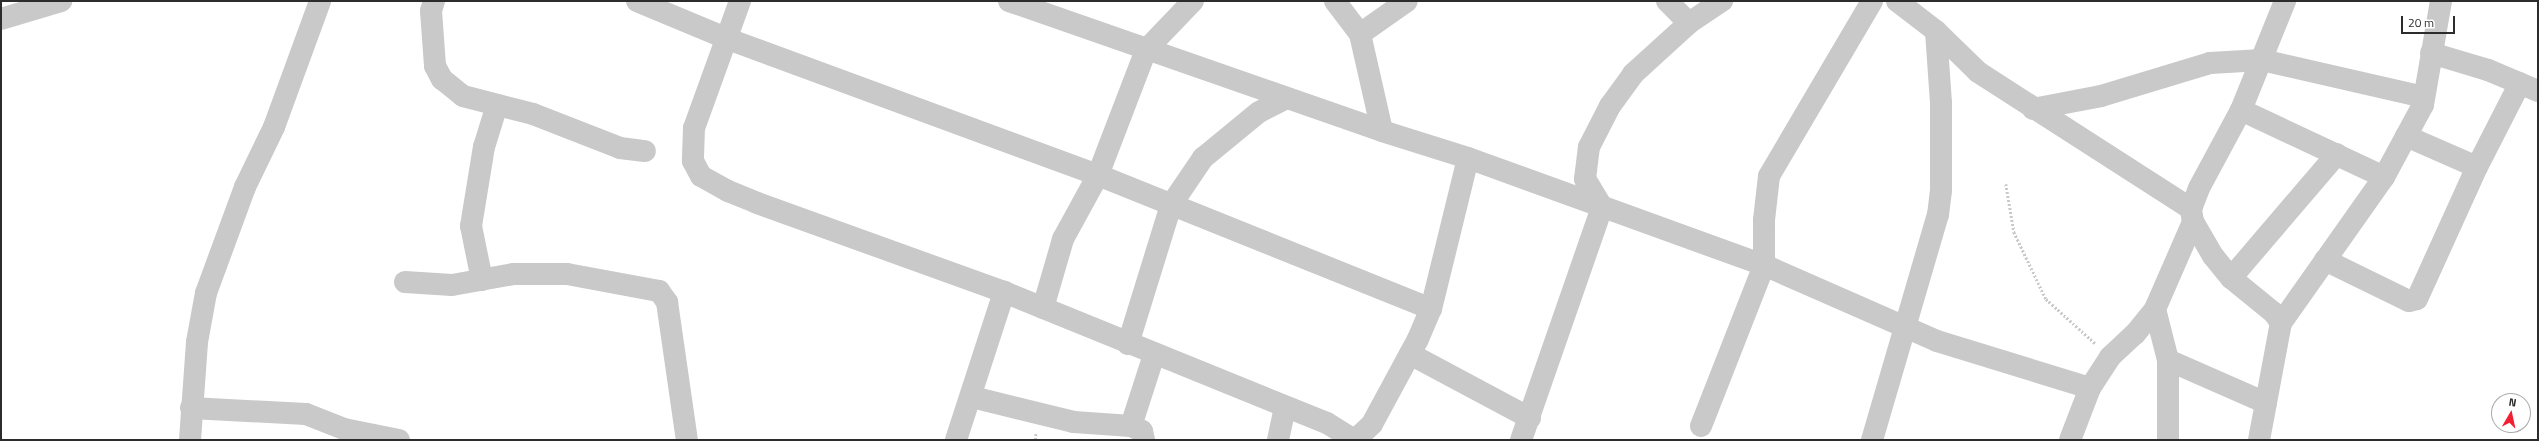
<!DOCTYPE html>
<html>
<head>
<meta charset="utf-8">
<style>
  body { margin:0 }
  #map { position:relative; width:2539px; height:441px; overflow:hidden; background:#fff; font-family:"Titillium Web",sans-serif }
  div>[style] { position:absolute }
  .path>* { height:2.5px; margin-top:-1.25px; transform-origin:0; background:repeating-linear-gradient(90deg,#c9c9c9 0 2px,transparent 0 4px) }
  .minor>* { height:22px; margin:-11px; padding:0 11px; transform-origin:11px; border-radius:11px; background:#c9c9c9 }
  span { translate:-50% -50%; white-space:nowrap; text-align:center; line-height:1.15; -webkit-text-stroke:4px #fff; paint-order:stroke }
  .frame { position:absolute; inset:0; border:2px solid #2c2c2c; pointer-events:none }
  .north { position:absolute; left:2491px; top:393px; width:40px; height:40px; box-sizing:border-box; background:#fff; border:1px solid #ababab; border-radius:50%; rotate:9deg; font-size:11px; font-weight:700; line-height:16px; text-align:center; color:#2c2c2c }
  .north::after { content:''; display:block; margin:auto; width:14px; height:18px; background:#f21f33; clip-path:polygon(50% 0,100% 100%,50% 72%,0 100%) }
  .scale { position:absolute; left:2401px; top:16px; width:54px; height:18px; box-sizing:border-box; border:2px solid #2c2c2c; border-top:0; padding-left:5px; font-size:12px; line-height:14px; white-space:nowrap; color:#2c2c2c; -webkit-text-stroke:3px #fff; paint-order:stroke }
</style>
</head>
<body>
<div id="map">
  <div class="path">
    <div style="left:2006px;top:184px;width:49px;rotate:80.5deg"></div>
    <div style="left:2014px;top:232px;width:74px;rotate:64.5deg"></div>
    <div style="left:2046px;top:299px;width:67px;rotate:42deg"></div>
    <div style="left:1035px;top:440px;width:8px;rotate:-83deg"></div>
  </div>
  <div class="minor">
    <div style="left:434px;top:1px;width:10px;rotate:107deg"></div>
    <div style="left:431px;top:11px;width:55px;rotate:85.8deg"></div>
    <div style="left:435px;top:66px;width:15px;rotate:62deg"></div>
    <div style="left:442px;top:79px;width:27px;rotate:39deg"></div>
    <div style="left:463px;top:96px;width:72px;rotate:14.4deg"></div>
    <div style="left:533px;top:114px;width:93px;rotate:21.3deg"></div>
    <div style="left:620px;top:148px;width:25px;rotate:7deg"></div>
    <div style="left:637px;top:1px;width:99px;rotate:22.7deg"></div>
    <div style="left:728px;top:39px;width:394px;rotate:20.2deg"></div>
    <div style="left:1098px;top:175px;width:359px;rotate:21.9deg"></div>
    <div style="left:740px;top:1px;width:135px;rotate:109.9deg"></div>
    <div style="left:694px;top:128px;width:33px;rotate:92deg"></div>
    <div style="left:693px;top:161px;width:17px;rotate:62deg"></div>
    <div style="left:701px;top:176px;width:31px;rotate:29deg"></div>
    <div style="left:728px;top:191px;width:31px;rotate:22deg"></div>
    <div style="left:757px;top:203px;width:263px;rotate:19.8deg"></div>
    <div style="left:1004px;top:292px;width:349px;rotate:22.1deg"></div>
    <div style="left:1327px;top:423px;width:32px;rotate:32deg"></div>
    <div style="left:1009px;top:1px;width:395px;rotate:19.2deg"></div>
    <div style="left:1382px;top:131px;width:90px;rotate:17.4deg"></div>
    <div style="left:1468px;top:158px;width:315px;rotate:19.9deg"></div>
    <div style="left:1764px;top:265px;width:189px;rotate:23.7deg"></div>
    <div style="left:1937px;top:341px;width:160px;rotate:17.1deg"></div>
    <div style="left:1335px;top:1px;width:41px;rotate:52.9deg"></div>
    <div style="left:1360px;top:34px;width:99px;rotate:77.2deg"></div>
    <div style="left:1667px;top:1px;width:31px;rotate:45deg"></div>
    <div style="left:1897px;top:1px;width:49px;rotate:37.6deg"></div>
    <div style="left:1936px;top:31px;width:59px;rotate:44.3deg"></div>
    <div style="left:1978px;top:72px;width:253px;rotate:32.7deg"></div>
    <div style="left:1px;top:19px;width:63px;rotate:-16.7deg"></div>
    <div style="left:1360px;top:34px;width:57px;rotate:-35.1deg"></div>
    <div style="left:2431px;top:53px;width:59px;rotate:16.6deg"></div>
    <div style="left:2488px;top:70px;width:54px;rotate:22.8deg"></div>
    <div style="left:2033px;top:109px;width:69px;rotate:-10.8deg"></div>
    <div style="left:2101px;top:96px;width:114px;rotate:-16.8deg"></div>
    <div style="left:2210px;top:63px;width:52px;rotate:-3.3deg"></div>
    <div style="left:2262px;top:60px;width:166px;rotate:12.9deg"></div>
    <div style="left:2241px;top:110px;width:158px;rotate:25.1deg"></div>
    <div style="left:2406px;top:136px;width:77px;rotate:23.6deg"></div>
    <div style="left:2325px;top:260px;width:93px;rotate:26deg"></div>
    <div style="left:2409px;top:301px;width:8px;rotate:-14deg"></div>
    <div style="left:2417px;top:299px;width:145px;rotate:-65.6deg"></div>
    <div style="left:2477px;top:167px;width:94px;rotate:-62.9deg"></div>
    <div style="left:2231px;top:278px;width:163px;rotate:-49.5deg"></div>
    <div style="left:482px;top:280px;width:55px;rotate:-101.5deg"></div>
    <div style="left:471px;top:226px;width:80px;rotate:-80.7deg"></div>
    <div style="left:484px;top:147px;width:44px;rotate:-72.8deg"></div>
    <div style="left:405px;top:282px;width:47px;rotate:3.7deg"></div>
    <div style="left:452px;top:285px;width:63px;rotate:-10.1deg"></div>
    <div style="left:514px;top:274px;width:53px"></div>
    <div style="left:567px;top:274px;width:94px;rotate:10.5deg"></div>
    <div style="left:659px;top:291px;width:14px;rotate:54deg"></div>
    <div style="left:667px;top:302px;width:139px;rotate:81.8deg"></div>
    <div style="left:1043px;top:308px;width:72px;rotate:-73.8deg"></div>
    <div style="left:1063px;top:239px;width:73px;rotate:-61.3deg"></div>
    <div style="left:1098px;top:175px;width:134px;rotate:-69deg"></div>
    <div style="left:1146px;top:50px;width:68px;rotate:-46.2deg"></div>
    <div style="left:2155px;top:309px;width:53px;rotate:75.7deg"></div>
    <div style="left:2168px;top:360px;width:80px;rotate:90deg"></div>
    <div style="left:2281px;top:323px;width:179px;rotate:-54.8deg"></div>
    <div style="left:2384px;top:177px;width:82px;rotate:-61.6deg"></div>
    <div style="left:2423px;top:105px;width:106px;rotate:-80.2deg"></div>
    <div style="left:1128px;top:344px;width:145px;rotate:-72.8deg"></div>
    <div style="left:1171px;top:205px;width:57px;rotate:-55.8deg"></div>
    <div style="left:1203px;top:158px;width:72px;rotate:-39.4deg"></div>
    <div style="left:1259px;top:112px;width:30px;rotate:-27deg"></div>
    <div style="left:1410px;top:354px;width:136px;rotate:28.1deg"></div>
    <div style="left:2168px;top:360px;width:107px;rotate:23.7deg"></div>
    <div style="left:972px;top:397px;width:105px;rotate:13.8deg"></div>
    <div style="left:1074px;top:422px;width:57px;rotate:4deg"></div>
    <div style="left:1131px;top:426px;width:75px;rotate:-72.1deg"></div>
    <div style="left:191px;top:408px;width:115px;rotate:3deg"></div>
    <div style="left:306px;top:414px;width:41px;rotate:21.5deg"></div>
    <div style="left:344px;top:429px;width:56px;rotate:11.3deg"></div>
    <div style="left:1131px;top:426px;width:12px;rotate:24deg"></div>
    <div style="left:1142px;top:431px;width:9px;rotate:77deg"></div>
    <div style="left:1701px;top:426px;width:173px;rotate:-68.6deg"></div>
    <div style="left:1764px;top:265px;width:45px;rotate:-90deg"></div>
    <div style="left:1764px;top:220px;width:44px;rotate:-83.5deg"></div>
    <div style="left:1769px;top:176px;width:203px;rotate:-59.5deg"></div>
    <div style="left:190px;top:440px;width:98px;rotate:-85.9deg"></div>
    <div style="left:197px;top:342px;width:50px;rotate:-79.6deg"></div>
    <div style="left:206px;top:293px;width:113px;rotate:-69.8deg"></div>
    <div style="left:245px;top:187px;width:67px;rotate:-64.2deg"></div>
    <div style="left:274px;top:127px;width:134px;rotate:-69.9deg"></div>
    <div style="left:956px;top:440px;width:156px;rotate:-72deg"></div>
    <div style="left:1278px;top:440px;width:34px;rotate:-78deg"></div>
    <div style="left:1355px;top:440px;width:23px;rotate:-43deg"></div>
    <div style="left:1372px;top:424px;width:97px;rotate:-61.6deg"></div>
    <div style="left:1418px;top:339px;width:33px;rotate:-67deg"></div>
    <div style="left:1431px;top:309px;width:155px;rotate:-76.2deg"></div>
    <div style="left:1521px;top:440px;width:247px;rotate:-70.8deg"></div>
    <div style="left:1602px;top:207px;width:33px;rotate:-121deg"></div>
    <div style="left:1585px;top:179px;width:32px;rotate:-83deg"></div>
    <div style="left:1589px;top:147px;width:46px;rotate:-62.9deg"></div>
    <div style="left:1610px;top:106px;width:39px;rotate:-54deg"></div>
    <div style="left:1633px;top:74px;width:76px;rotate:-42.3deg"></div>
    <div style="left:1689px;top:23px;width:40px;rotate:-34deg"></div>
    <div style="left:1872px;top:440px;width:234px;rotate:-73.7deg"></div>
    <div style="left:1938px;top:215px;width:25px;rotate:-83deg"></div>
    <div style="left:1941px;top:190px;width:87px;rotate:-90deg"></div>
    <div style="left:1941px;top:103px;width:72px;rotate:-94deg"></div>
    <div style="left:2070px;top:440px;width:56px;rotate:-69deg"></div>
    <div style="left:2090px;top:388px;width:37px;rotate:-57deg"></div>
    <div style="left:2110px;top:357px;width:34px;rotate:-43deg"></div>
    <div style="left:2135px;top:334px;width:32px;rotate:-51deg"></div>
    <div style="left:2155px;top:309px;width:95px;rotate:-66.4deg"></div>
    <div style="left:2259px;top:440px;width:119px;rotate:-79.4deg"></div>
    <div style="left:2281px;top:323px;width:12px;rotate:-125deg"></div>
    <div style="left:2274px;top:313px;width:55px;rotate:-140.9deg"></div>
    <div style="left:2231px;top:278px;width:28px;rotate:-129deg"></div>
    <div style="left:2213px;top:256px;width:39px;rotate:-120deg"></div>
    <div style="left:2193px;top:222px;width:13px;rotate:-99deg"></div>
    <div style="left:2191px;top:209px;width:22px;rotate:-69deg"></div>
    <div style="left:2199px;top:188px;width:89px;rotate:-61.7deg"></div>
    <div style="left:2241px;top:110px;width:118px;rotate:-68deg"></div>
  </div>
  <div class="frame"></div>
  <div class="north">N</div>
  <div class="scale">20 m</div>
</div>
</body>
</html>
